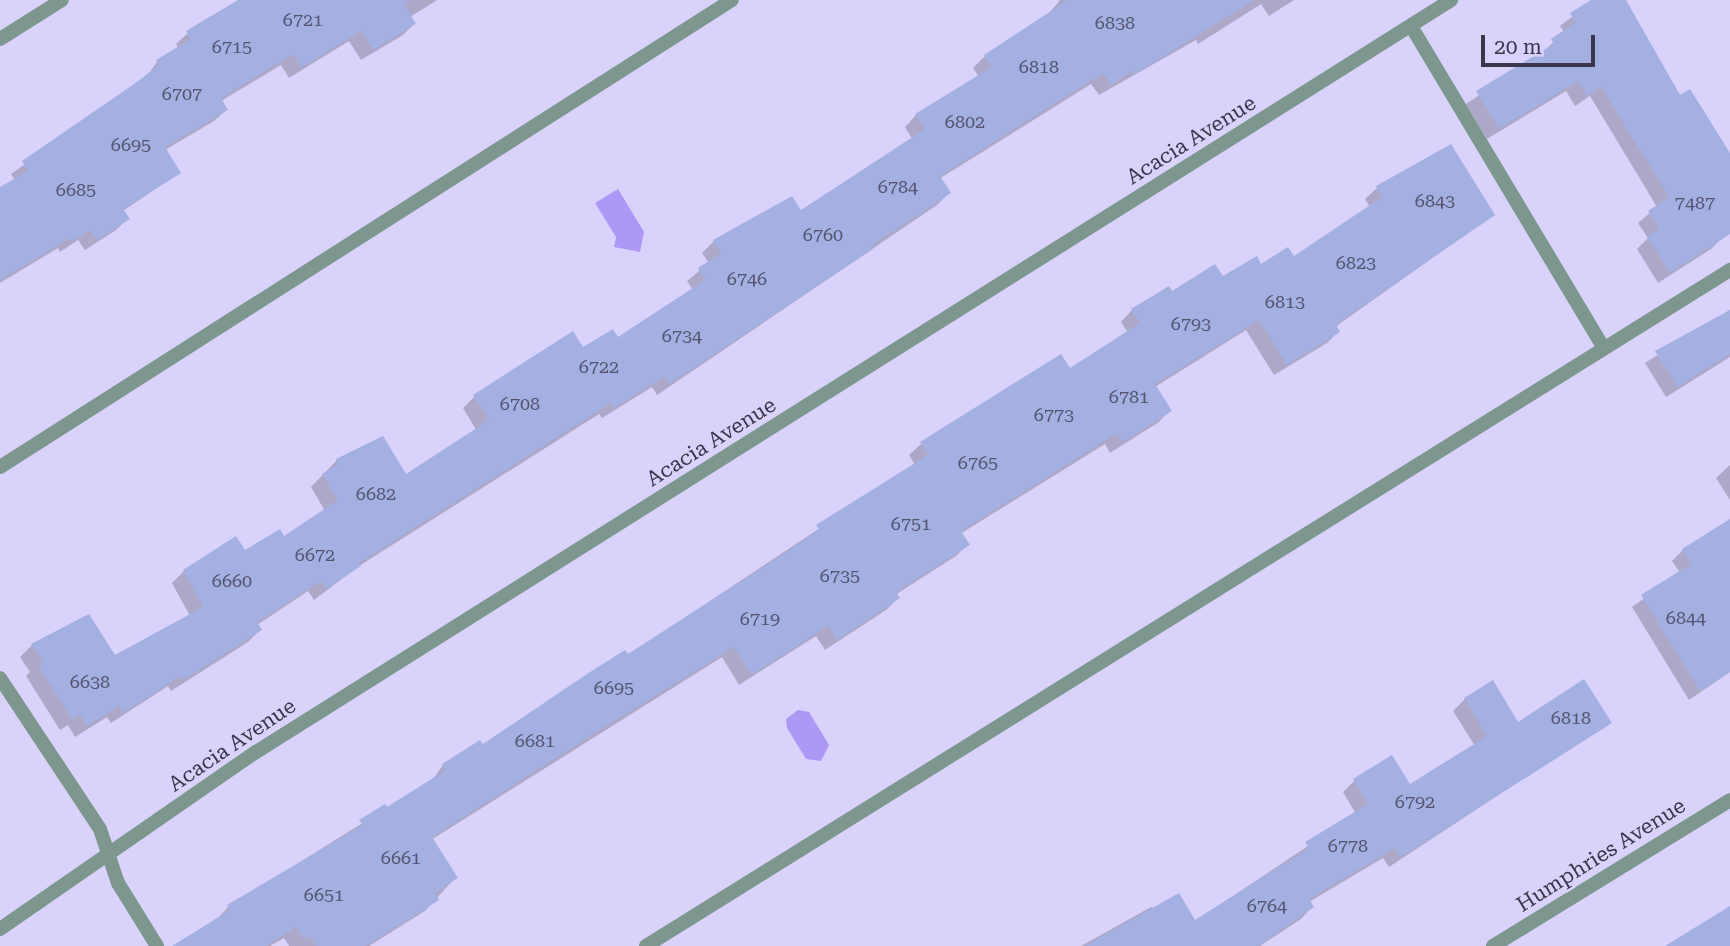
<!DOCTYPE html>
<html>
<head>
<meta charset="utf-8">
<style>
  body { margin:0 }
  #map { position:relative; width:1730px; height:946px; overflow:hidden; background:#d9d2fb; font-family:"Roboto Serif",serif }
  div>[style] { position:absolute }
  .water>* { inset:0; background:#ad98f5 }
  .shadow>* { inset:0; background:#0003 }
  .building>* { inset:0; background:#a3b0e1 }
  .service>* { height:14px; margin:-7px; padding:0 7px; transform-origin:7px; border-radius:7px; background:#7d978e }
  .minor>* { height:14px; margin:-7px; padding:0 7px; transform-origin:7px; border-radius:7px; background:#7d978e }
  span { translate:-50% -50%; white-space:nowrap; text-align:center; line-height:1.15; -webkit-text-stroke:5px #d9d2fb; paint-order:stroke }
  .number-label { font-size:18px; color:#545470 }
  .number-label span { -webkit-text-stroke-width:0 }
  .street-label { font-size:21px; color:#3a364b }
  .scale { position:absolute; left:1481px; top:35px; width:114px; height:32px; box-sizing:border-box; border:4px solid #3a364b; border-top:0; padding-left:9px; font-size:21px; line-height:24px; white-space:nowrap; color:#3a364b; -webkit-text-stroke:5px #d9d2fb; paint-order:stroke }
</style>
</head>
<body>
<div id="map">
  <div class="water">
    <div style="clip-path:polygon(618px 189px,644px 232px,640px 252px,614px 247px,616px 237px,595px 203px)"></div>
    <div style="clip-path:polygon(798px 710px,809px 712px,829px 745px,821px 761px,806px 759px,787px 728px,786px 719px)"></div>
  </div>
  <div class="shadow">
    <div style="clip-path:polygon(240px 0,437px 0,410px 17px,414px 24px,403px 35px,361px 60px,349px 41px,289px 78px,281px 65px,221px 101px,226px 110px,214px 121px,165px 150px,179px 173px,123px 211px,127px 219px,116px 230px,85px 250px,78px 240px,60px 252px,58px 248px,0 283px,0 189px,15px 180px,11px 174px,147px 76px,157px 62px,179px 49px,176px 44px,188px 33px)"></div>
    <div style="clip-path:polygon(1060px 0,1294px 0,1269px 16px,1261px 4px,1198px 44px,1196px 40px,1099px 95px,1091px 84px,939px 179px,949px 193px,937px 205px,657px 395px,652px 387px,602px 418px,599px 414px,359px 566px,314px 600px,308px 591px,257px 625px,260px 630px,248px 642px,171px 691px,168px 686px,111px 723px,107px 717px,75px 737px,68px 725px,60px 730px,26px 676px,30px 672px,20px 657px,32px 645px,114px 657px,190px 616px,172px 583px,184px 571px,284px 538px,325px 511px,311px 487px,337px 460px,406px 477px,477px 431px,463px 408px,475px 396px,617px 339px,693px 290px,687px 281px,709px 263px,702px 253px,714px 241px,800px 213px,912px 139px,905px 127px,916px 115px,979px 77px,973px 68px,985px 56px,1047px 16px)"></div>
    <div style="clip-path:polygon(1594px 0,1624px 0,1680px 97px,1730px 157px,1730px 230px,1711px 249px,1658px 283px,1637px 249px,1648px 238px,1638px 223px,1657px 207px,1590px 96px,1575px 106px,1566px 91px,1487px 139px,1466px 104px,1542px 53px,1564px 32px,1560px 26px)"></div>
    <div style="clip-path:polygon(1450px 146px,1493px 215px,1335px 327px,1338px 332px,1327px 343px,1274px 375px,1246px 330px,1155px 387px,1170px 410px,1159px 422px,1110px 453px,1105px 444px,960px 534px,967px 545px,956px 556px,895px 595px,898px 598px,886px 610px,825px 650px,816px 636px,739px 685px,722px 657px,431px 840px,455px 878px,425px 911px,369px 946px,289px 946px,284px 938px,270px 946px,193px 946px,228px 907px,433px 779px,443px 765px,482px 747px,627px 656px,915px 465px,909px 455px,921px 444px,1061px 356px,1069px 370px,1128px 333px,1121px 322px,1132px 310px,1171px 293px,1293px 259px,1370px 207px,1365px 199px,1377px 188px)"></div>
    <div style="clip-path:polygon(1730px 310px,1730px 357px,1666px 397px,1645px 363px)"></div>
    <div style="clip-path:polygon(1730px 465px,1730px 500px,1716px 478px)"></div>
    <div style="clip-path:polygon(1730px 521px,1730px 672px,1689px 700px,1632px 607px,1680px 573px,1672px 561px,1683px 550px)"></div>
    <div style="clip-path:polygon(1465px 699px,1517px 724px,1609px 722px,1389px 867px,1383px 858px,1309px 902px,1312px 907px,1301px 919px,1260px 946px,1081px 946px,1151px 907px,1194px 922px,1356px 814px,1343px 792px,1354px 781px,1409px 786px,1475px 746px,1453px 711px)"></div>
  </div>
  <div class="building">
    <div style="clip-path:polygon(238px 0,411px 0,404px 4px,416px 24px,373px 50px,361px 31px,301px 68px,293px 54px,221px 98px,228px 110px,165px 147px,181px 173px,123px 209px,130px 219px,97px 240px,91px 230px,72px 241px,70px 238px,0 280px,0 187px,28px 171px,22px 161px,137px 82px,159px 65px,156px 60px,191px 39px,186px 31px)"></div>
    <div style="clip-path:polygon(1068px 0,1254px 0,1134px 75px,1132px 71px,1111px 85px,1103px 73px,940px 176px,951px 193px,871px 246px,873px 249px,669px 384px,664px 377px,614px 408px,611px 403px,359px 563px,361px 566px,326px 589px,321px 581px,257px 622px,262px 630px,183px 680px,180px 676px,123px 713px,119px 706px,87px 726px,80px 715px,72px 720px,37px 663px,43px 662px,31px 644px,89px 614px,115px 655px,203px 607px,183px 570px,236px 536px,245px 550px,280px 529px,284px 536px,338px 500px,322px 474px,337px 465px,336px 459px,383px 436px,406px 474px,489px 420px,473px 395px,573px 331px,583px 347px,613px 329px,618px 337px,705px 280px,698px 268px,721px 253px,713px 240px,792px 196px,801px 210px,925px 129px,915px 114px,992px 67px,984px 55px)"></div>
    <div style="clip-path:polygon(1591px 0,1626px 0,1680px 95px,1690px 89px,1730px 153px,1730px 234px,1670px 273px,1647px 237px,1659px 228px,1648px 211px,1669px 197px,1601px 87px,1587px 96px,1578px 81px,1499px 129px,1476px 91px,1554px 44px,1551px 39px,1576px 22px,1570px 13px)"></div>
    <div style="clip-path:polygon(1451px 144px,1495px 215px,1336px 324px,1340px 332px,1287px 365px,1259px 320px,1155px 384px,1172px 411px,1123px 442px,1117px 433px,961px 531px,970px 545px,896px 592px,900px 598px,837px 640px,828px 626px,751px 675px,734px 647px,590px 736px,432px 837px,458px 878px,435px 893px,439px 900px,400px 925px,365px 946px,316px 946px,310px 936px,303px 939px,296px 927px,266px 946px,172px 946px,230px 910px,227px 905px,363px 825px,359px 820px,385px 804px,387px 807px,446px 770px,442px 764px,480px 740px,483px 744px,587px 674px,625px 650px,628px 654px,782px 555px,819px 529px,816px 525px,928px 455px,920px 442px,1061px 354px,1070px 368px,1140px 323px,1131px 309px,1169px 286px,1172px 291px,1215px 264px,1223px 276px,1257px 256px,1261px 264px,1288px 247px,1294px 256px,1382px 197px,1376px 186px)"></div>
    <div style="clip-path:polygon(1730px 310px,1730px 354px,1677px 387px,1655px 351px)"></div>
    <div style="clip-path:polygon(1730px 519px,1730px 672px,1700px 691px,1641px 595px,1691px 564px,1682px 549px)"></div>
    <div style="clip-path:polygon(1584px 679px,1612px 723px,1401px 857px,1395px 848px,1309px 899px,1314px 907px,1258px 946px,1085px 946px,1179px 893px,1195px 920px,1309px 848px,1305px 842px,1368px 804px,1353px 779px,1392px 755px,1410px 784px,1487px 736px,1464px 698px,1493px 680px,1518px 722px)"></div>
    <div style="clip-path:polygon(1730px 906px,1730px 946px,1665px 946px)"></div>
  </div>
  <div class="service">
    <div style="left:1411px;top:26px;width:375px;rotate:59.1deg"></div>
    <div style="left:0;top:467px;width:868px;rotate:-32.54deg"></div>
    <div style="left:0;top:678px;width:181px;rotate:56.5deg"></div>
    <div style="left:100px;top:829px;width:57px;rotate:71.6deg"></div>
    <div style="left:118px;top:883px;width:74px;rotate:58.2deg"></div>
    <div style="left:646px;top:946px;width:1278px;rotate:-31.95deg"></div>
  </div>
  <div class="minor">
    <div style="left:0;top:39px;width:73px;rotate:-32.2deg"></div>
    <div style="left:0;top:929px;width:311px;rotate:-34.7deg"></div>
    <div style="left:256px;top:752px;width:1412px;rotate:-32.18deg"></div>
    <div style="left:1493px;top:946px;width:278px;rotate:-31.6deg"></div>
  </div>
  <div class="number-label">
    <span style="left:303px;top:20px">6721</span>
    <span style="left:1115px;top:23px">6838</span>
    <span style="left:232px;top:47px">6715</span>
    <span style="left:1039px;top:67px">6818</span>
    <span style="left:182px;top:94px">6707</span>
    <span style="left:965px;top:122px">6802</span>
    <span style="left:131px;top:145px">6695</span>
    <span style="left:898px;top:187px">6784</span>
    <span style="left:76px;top:190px">6685</span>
    <span style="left:1435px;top:201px">6843</span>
    <span style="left:1695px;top:203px">7487</span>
    <span style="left:823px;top:235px">6760</span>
    <span style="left:1356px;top:263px">6823</span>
    <span style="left:747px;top:279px">6746</span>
    <span style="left:1285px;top:302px">6813</span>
    <span style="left:1191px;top:324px">6793</span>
    <span style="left:682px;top:336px">6734</span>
    <span style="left:599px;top:367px">6722</span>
    <span style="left:1129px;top:397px">6781</span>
    <span style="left:520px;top:404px">6708</span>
    <span style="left:1054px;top:415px">6773</span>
    <span style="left:978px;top:463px">6765</span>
    <span style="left:376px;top:494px">6682</span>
    <span style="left:911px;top:524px">6751</span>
    <span style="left:315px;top:555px">6672</span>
    <span style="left:840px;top:576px">6735</span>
    <span style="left:232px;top:581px">6660</span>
    <span style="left:1686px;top:618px">6844</span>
    <span style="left:760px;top:619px">6719</span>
    <span style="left:90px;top:682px">6638</span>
    <span style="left:614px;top:688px">6695</span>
    <span style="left:1571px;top:718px">6818</span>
    <span style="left:535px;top:741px">6681</span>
    <span style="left:1415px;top:802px">6792</span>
    <span style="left:1348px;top:846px">6778</span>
    <span style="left:401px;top:858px">6661</span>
    <span style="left:324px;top:895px">6651</span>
    <span style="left:1267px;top:906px">6764</span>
  </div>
  <div class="street-label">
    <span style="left:1191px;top:140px;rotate:-32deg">Acacia Avenue</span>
    <span style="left:711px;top:442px;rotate:-32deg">Acacia Avenue</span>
    <span style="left:232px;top:745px;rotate:-34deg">Acacia Avenue</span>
    <span style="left:1601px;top:855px;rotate:-32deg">Humphries Avenue</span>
  </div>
  <div class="scale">20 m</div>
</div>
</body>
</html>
